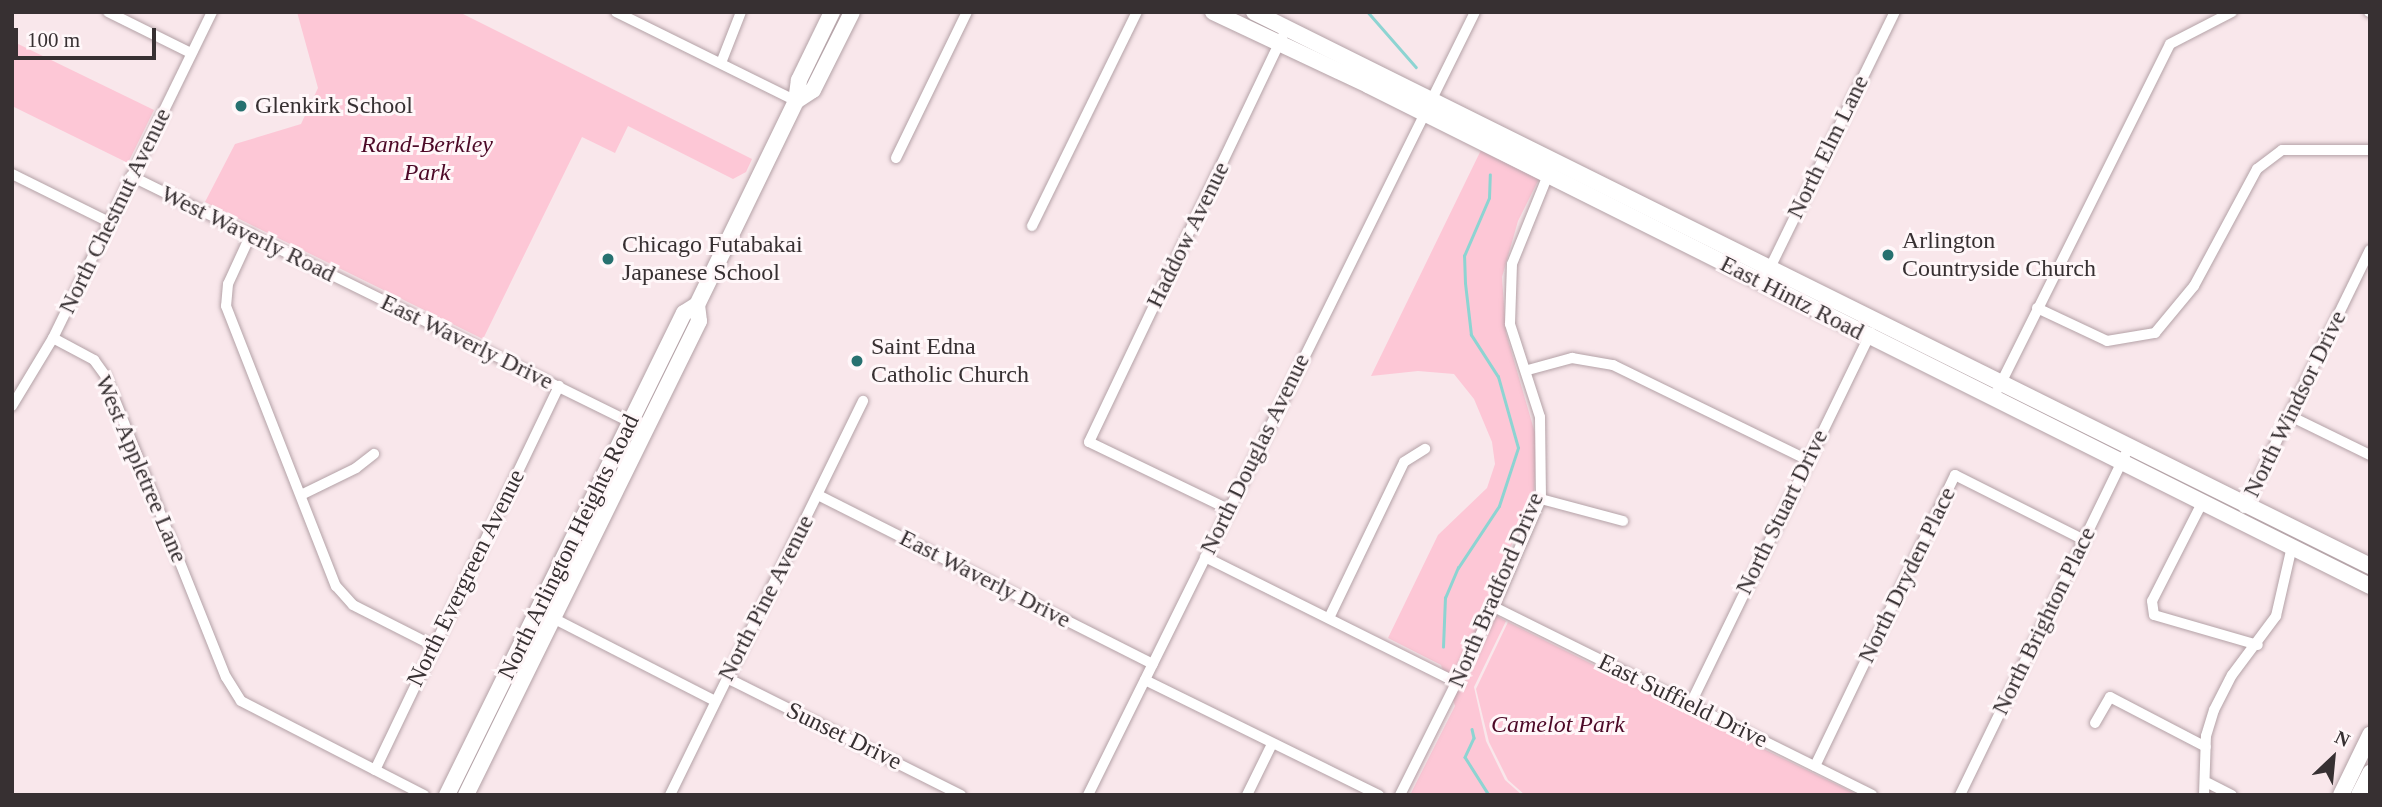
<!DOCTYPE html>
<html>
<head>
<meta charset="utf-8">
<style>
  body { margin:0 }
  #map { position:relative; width:2382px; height:807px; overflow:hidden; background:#f9e7eb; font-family:Georgia,serif }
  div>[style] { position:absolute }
  .green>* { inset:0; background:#fdc7d6 }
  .stream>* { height:2.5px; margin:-1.25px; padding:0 1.25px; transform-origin:1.25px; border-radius:1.25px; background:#8dd4d2 }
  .roads { filter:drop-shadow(0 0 2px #b4a2a7) drop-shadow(0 0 2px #b4a2a7) }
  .street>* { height:10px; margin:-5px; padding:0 5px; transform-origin:5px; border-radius:5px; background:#fff }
  .secondary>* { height:16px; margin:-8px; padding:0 8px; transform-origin:8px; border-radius:8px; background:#fff }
  .dots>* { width:19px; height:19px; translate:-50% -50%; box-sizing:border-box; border:4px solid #fff7f9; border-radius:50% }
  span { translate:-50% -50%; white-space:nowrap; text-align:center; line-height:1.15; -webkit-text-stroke:6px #fff7f9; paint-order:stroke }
  .poi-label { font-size:24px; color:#373032 }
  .left { translate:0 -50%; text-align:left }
  .park-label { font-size:24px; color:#4d0927; font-style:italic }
  .street-label { font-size:24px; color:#373032 }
  .frame { position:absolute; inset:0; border:14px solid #373032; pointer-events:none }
  .north { position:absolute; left:2298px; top:723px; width:70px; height:70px; -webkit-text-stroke:5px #fff7f9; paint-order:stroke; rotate:26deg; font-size:19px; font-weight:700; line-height:28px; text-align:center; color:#373032 }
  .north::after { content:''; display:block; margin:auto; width:24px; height:32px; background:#373032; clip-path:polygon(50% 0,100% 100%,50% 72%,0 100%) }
  .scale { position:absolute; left:14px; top:28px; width:142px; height:32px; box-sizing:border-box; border:4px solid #373032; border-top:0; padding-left:9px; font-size:21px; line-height:24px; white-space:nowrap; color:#373032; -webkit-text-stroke:5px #fff7f9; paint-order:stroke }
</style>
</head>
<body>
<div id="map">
  <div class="green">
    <div style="clip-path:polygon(297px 12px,459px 12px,752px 159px,746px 172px,733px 179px,628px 126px,615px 153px,582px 137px,483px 339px,205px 202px,235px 144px,301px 124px,318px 88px)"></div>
    <div style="clip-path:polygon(12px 41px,154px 110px,128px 163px,12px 106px)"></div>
    <div style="clip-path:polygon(1482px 148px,1540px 177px,1518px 221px,1502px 277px,1506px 333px,1537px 440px,1534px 493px,1484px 609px,1506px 621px,1474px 687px,1486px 741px,1505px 780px,1522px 795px,1410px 795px,1455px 706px,1441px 665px,1388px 638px,1438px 535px,1487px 488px,1495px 464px,1492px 442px,1474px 399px,1454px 374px,1418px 371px,1371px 376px)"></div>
    <div style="clip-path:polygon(1508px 622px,1694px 715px,1858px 795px,1525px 795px,1508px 780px,1489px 742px,1476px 689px)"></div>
  </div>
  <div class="stream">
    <div style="left:1368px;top:12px;width:73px;rotate:48.9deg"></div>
    <div style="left:1443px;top:647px;width:49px;rotate:-87.7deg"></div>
    <div style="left:1445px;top:598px;width:33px;rotate:-67deg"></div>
    <div style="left:1458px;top:568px;width:74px;rotate:-56.5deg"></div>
    <div style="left:1499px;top:506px;width:61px;rotate:-71.9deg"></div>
    <div style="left:1518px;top:448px;width:74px;rotate:-105.7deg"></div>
    <div style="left:1498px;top:377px;width:50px;rotate:-122.7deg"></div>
    <div style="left:1471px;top:335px;width:52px;rotate:-96.6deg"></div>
    <div style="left:1465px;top:283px;width:27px;rotate:-92deg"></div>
    <div style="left:1464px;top:256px;width:63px;rotate:-66.7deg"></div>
    <div style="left:1489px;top:198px;width:23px;rotate:-88deg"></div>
    <div style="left:1472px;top:729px;width:9px;rotate:77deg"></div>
    <div style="left:1474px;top:738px;width:21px;rotate:115deg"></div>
    <div style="left:1465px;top:757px;width:45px;rotate:57.7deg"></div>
  </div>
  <div class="roads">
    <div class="street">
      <div style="left:108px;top:12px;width:93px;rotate:26.3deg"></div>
      <div style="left:616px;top:12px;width:201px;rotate:26.3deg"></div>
      <div style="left:2369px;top:12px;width:1px"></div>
      <div style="left:721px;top:63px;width:55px;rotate:-68.6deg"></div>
      <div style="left:896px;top:158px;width:162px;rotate:-64.1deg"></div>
      <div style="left:12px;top:174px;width:106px;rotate:26.3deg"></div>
      <div style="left:131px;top:176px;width:561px;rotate:26.25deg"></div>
      <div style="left:1032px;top:226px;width:238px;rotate:-63.9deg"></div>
      <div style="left:251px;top:234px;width:55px;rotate:114.7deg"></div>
      <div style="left:228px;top:284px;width:22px;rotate:95deg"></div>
      <div style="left:226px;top:306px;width:301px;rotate:68.6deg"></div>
      <div style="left:336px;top:586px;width:25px;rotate:48deg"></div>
      <div style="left:353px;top:605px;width:89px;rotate:26.9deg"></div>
      <div style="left:1767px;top:274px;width:292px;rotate:-64deg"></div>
      <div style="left:2037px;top:308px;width:77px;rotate:25.2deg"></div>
      <div style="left:2107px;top:341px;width:49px;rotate:-9.5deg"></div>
      <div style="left:2155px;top:333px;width:61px;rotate:-50.3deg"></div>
      <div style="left:2194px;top:286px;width:133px;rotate:-61.7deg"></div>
      <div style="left:2257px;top:169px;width:31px;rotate:-37deg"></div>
      <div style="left:2282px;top:150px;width:88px"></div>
      <div style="left:53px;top:338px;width:47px;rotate:28.2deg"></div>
      <div style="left:94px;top:360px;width:19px;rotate:54deg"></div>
      <div style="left:105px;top:375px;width:325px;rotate:68.2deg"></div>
      <div style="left:226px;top:677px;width:28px;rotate:58deg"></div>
      <div style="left:241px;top:701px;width:206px;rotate:27.2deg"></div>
      <div style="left:1528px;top:370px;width:46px;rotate:-15.3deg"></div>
      <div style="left:1572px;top:358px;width:42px;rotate:9.7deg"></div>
      <div style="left:1613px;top:365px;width:215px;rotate:26deg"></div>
      <div style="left:1998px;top:389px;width:385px;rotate:-63.5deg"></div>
      <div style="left:2170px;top:44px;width:70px;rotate:-27.3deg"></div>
      <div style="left:12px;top:406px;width:79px;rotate:-58.9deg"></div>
      <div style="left:53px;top:338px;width:363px;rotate:-64deg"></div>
      <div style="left:2290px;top:416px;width:89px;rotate:26deg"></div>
      <div style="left:301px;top:495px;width:61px;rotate:-26.1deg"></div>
      <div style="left:356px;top:468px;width:23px;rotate:-38deg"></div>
      <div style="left:818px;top:495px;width:375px;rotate:26.8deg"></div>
      <div style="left:1541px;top:499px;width:85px;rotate:15deg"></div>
      <div style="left:2202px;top:503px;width:110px;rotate:117deg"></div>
      <div style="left:2152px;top:601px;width:14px;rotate:82deg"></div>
      <div style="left:2154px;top:615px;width:108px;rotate:16.1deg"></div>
      <div style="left:1226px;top:508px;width:152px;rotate:-154.3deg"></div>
      <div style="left:1089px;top:442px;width:449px;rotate:-64.5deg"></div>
      <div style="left:2244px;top:508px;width:287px;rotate:-64deg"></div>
      <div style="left:1205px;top:557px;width:283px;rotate:26.5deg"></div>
      <div style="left:1494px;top:607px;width:422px;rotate:26.4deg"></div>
      <div style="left:549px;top:616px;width:186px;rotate:27.1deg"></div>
      <div style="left:1329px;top:618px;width:173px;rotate:-64.3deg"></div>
      <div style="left:1404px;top:462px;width:25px;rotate:-32deg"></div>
      <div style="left:727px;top:678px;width:262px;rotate:26.6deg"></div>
      <div style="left:1145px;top:680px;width:261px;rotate:26.2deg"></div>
      <div style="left:1690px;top:705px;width:414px;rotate:-64.1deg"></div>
      <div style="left:2095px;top:723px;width:30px;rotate:-60deg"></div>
      <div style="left:2110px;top:697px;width:108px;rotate:27.5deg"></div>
      <div style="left:1815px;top:766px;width:323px;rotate:-64.3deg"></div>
      <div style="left:1955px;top:475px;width:144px;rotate:26.7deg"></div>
      <div style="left:375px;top:770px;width:426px;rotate:-64.4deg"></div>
      <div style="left:2208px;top:783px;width:27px;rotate:27deg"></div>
      <div style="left:670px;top:795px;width:439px;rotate:-63.9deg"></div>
      <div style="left:1088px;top:795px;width:873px;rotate:-63.7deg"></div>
      <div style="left:1247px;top:795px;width:55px;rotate:-63.9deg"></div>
      <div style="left:1400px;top:795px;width:210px;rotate:-63.4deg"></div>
      <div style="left:1494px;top:607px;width:118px;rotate:-66.5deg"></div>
      <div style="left:1541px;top:499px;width:82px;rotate:-90.7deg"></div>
      <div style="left:1540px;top:417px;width:98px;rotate:-107.9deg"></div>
      <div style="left:1510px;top:324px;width:60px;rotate:-88.1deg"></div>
      <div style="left:1512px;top:264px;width:101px;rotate:-68deg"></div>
      <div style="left:1960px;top:795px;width:387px;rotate:-64.1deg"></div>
      <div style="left:2204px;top:795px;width:59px;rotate:-88.1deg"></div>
      <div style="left:2206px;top:736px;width:27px;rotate:-73deg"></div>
      <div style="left:2214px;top:710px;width:39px;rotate:-63deg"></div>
      <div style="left:2232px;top:675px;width:74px;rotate:-53.3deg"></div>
      <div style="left:2276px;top:616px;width:72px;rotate:-77.1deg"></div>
    </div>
    <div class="secondary">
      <div style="left:1213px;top:12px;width:171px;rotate:25.2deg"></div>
      <div style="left:1368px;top:85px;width:1120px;rotate:26.57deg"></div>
      <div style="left:1254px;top:12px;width:1246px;rotate:26.4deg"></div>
      <div style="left:796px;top:101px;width:20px;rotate:-33deg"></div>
      <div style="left:813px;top:90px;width:87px;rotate:-63.4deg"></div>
      <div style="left:447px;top:795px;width:537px;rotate:-63.82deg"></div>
      <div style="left:684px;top:313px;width:15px;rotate:-32deg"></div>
      <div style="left:466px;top:795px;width:528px;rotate:-63.82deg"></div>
      <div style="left:699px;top:321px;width:16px;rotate:-97deg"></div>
      <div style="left:697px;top:305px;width:227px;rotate:-64.1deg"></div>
      <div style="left:796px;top:101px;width:21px;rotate:-82deg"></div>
      <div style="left:799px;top:80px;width:76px;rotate:-64.1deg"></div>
      <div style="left:2341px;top:795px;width:67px;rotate:-64.2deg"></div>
      <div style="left:2359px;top:795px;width:25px;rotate:-63deg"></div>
    </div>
  </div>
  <div class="dots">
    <div style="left:241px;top:106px;background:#277170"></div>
    <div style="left:1888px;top:255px;background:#277170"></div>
    <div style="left:608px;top:259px;background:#277170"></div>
    <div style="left:857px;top:361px;background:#277170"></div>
  </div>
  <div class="poi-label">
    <span class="left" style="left:255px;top:106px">Glenkirk School</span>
    <span class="left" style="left:1902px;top:255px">Arlington<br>Countryside Church</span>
    <span class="left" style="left:622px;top:259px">Chicago Futabakai<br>Japanese School</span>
    <span class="left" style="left:871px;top:361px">Saint Edna<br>Catholic Church</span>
  </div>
  <div class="park-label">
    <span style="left:427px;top:159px">Rand-Berkley<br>Park</span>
    <span style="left:1558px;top:725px">Camelot Park</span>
  </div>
  <div class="street-label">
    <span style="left:1828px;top:147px;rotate:-64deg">North Elm Lane</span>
    <span style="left:115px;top:211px;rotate:-64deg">North Chestnut Avenue</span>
    <span style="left:248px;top:234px;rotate:26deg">West Waverly Road</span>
    <span style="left:1188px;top:235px;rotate:-64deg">Haddow Avenue</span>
    <span style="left:1792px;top:298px;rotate:27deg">East Hintz Road</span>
    <span style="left:467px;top:342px;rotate:26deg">East Waverly Drive</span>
    <span style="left:2295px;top:404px;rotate:-64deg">North Windsor Drive</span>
    <span style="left:1255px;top:454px;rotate:-64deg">North Douglas Avenue</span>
    <span style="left:141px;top:469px;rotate:67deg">West Appletree Lane</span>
    <span style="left:1782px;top:512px;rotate:-64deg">North Stuart Drive</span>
    <span style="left:569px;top:547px;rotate:-64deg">North Arlington Heights Road</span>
    <span style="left:1907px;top:575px;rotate:-64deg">North Dryden Place</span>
    <span style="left:466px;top:578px;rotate:-64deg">North Evergreen Avenue</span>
    <span style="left:985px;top:579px;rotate:27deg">East Waverly Drive</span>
    <span style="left:1496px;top:590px;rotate:-67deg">North Bradford Drive</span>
    <span style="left:766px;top:598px;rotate:-63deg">North Pine Avenue</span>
    <span style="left:2044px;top:621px;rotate:-64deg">North Brighton Place</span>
    <span style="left:1683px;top:701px;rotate:26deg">East Suffield Drive</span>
    <span style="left:844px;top:736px;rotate:26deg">Sunset Drive</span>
  </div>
  <div class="frame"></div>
  <div class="north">N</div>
  <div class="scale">100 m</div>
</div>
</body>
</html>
